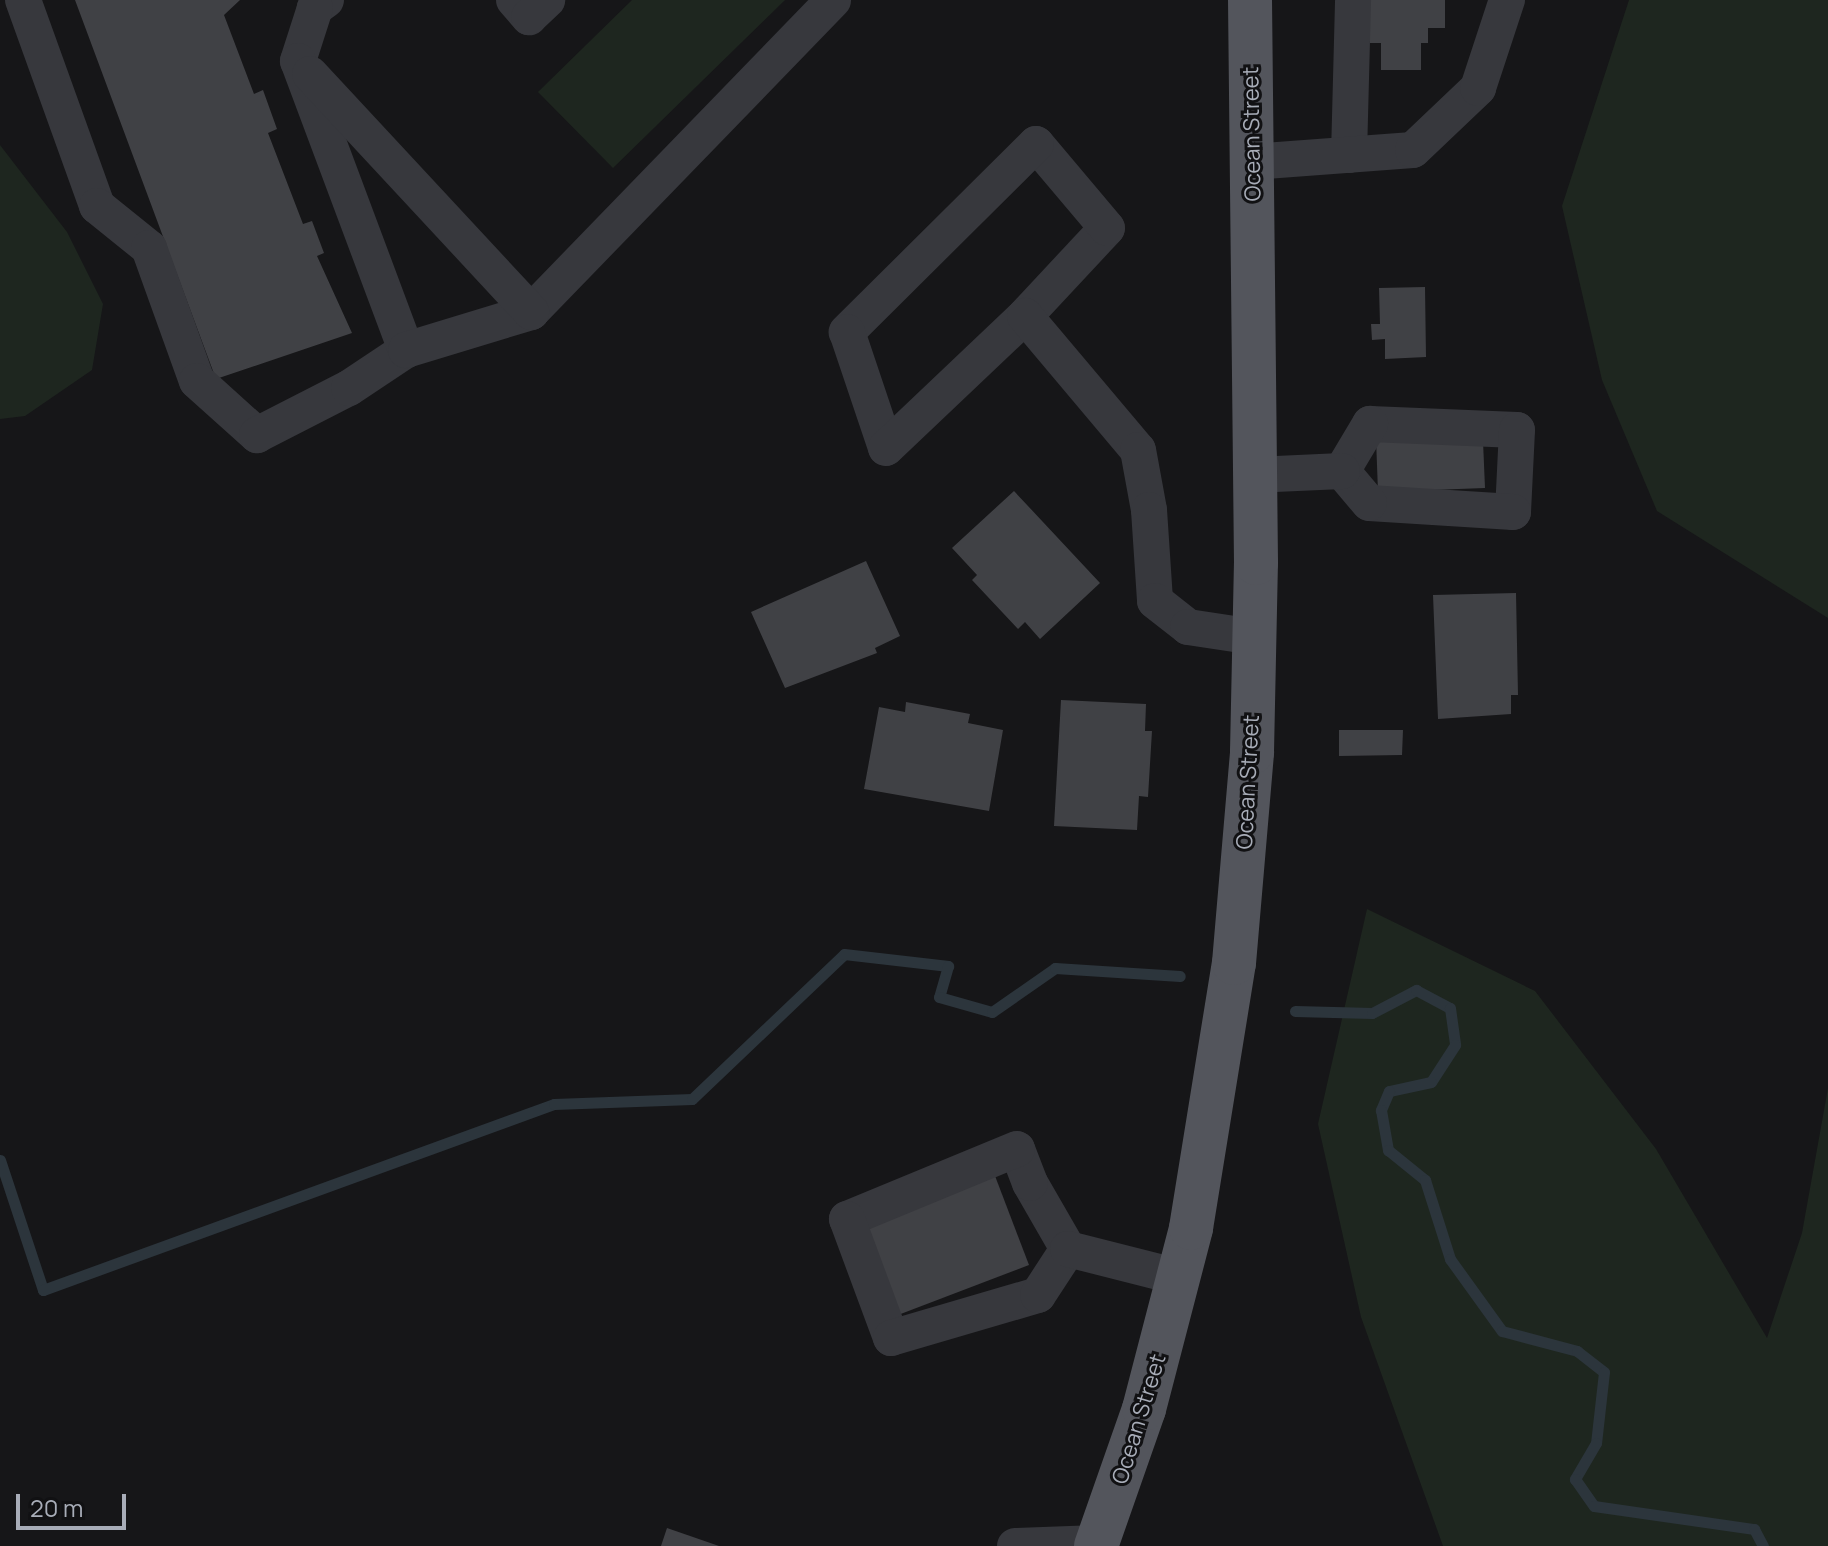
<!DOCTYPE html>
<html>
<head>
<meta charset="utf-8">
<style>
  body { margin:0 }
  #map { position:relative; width:1828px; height:1546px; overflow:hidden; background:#161618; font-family:Manrope,sans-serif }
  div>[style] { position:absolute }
  .green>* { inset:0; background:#1e261f }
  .stream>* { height:11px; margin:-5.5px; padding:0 5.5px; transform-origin:5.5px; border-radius:5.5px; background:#2c353c }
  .building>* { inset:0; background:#404145 }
  .minor>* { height:36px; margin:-18px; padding:0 18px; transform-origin:18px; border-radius:18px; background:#37383d }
  .major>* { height:44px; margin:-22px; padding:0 22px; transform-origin:22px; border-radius:22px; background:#53555c }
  span { translate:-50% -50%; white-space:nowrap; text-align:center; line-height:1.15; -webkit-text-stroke:6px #111113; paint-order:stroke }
  .street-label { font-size:22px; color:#a8adb8 }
  .scale { position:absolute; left:16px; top:1494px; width:110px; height:36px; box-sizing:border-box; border:4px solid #a8adb8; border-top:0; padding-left:10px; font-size:24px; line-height:28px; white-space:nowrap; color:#a8adb8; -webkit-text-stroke:6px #111113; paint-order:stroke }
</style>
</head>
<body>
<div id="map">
  <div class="green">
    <div style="clip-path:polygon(632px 0,785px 0,613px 168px,538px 92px)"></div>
    <div style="clip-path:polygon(1629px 0,1828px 0,1828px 618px,1657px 511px,1602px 380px,1562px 206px)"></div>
    <div style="clip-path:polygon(0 145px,67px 232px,103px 304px,92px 370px,25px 416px,0 419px)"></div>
    <div style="clip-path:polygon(1367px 909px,1535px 991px,1656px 1149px,1767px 1338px,1802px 1233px,1828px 1088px,1828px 1546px,1443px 1546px,1361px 1317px,1318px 1124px)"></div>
  </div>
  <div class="stream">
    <div style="left:1295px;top:1011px;width:77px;rotate:1.5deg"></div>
    <div style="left:1372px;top:1013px;width:50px;rotate:-27.6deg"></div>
    <div style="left:1416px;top:990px;width:38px;rotate:28deg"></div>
    <div style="left:1450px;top:1008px;width:37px;rotate:82deg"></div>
    <div style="left:1455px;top:1045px;width:44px;rotate:123deg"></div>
    <div style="left:1431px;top:1082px;width:43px;rotate:167.9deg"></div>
    <div style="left:1389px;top:1091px;width:21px;rotate:113deg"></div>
    <div style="left:1381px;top:1110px;width:41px;rotate:80.1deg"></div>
    <div style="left:1388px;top:1150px;width:48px;rotate:39deg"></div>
    <div style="left:1425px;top:1180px;width:83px;rotate:72.4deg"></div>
    <div style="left:1450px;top:1259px;width:89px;rotate:54.2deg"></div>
    <div style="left:1502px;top:1331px;width:78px;rotate:14.9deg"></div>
    <div style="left:1577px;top:1351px;width:34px;rotate:38deg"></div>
    <div style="left:1604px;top:1372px;width:71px;rotate:96.4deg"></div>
    <div style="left:1596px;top:1443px;width:42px;rotate:120.3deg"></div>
    <div style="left:1575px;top:1479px;width:33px;rotate:55deg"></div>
    <div style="left:1594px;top:1506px;width:162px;rotate:8.2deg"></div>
    <div style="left:1754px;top:1529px;width:19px;rotate:62deg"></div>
    <div style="left:0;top:1160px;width:137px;rotate:71.7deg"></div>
    <div style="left:43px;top:1290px;width:544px;rotate:-20deg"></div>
    <div style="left:554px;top:1104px;width:138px;rotate:-2.1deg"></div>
    <div style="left:692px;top:1099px;width:210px;rotate:-43.6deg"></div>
    <div style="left:844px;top:954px;width:105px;rotate:6.6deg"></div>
    <div style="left:948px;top:966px;width:32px;rotate:106deg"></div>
    <div style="left:939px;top:997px;width:55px;rotate:15.8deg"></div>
    <div style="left:992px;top:1012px;width:77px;rotate:-34.9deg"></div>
    <div style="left:1055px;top:968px;width:125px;rotate:3.7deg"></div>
  </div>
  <div class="building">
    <div style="clip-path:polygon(75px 0,240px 0,224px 15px,254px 94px,263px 90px,277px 129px,268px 133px,303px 224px,312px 221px,324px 253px,317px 256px,352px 333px,216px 379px)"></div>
    <div style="clip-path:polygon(1370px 0,1445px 0,1445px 28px,1428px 28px,1428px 43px,1421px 43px,1421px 70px,1381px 70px,1381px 43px,1370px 43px)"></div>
    <div style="clip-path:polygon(1425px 287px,1426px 357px,1385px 359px,1385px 339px,1372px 340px,1371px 324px,1380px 324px,1379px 288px)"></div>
    <div style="clip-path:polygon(1376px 438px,1483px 441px,1485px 488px,1378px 492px)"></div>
    <div style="clip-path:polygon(1014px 491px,1100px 583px,1040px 639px,1025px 622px,1018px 629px,972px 580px,977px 575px,952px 548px)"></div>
    <div style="clip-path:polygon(866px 561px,900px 636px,875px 648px,877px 653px,785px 688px,751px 612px)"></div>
    <div style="clip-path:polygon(1516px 593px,1518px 695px,1511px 695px,1511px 714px,1438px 719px,1433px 595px)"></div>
    <div style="clip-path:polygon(1061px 700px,1146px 704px,1145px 731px,1152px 731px,1148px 797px,1139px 796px,1137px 830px,1054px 826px)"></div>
    <div style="clip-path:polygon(906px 702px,970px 714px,968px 723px,1003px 730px,989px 811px,864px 789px,879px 707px,905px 712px)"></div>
    <div style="clip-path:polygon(1339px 730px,1403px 730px,1402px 755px,1339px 756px)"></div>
    <div style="clip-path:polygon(992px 1168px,1029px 1265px,898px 1315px,860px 1218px)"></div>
    <div style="clip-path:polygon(667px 1528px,719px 1546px,661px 1546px)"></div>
  </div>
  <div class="minor">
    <div style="left:23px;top:0;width:219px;rotate:70.2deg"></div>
    <div style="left:97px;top:206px;width:67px;rotate:38.9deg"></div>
    <div style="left:149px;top:248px;width:141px;rotate:70.2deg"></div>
    <div style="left:197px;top:381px;width:81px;rotate:42deg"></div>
    <div style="left:257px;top:435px;width:103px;rotate:-27.1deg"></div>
    <div style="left:349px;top:388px;width:69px;rotate:-33.7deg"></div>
    <div style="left:326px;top:0;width:14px;rotate:144deg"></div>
    <div style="left:315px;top:8px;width:56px;rotate:107.8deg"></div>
    <div style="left:298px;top:61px;width:309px;rotate:69.5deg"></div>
    <div style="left:406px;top:350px;width:131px;rotate:-16.9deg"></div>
    <div style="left:531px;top:312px;width:434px;rotate:-45.9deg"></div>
    <div style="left:514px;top:0;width:23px;rotate:49deg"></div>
    <div style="left:529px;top:17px;width:25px;rotate:-43deg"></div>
    <div style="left:310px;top:74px;width:325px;rotate:47.1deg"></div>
    <div style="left:1349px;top:155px;width:155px;rotate:-88.5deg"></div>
    <div style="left:1252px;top:162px;width:161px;rotate:-4.3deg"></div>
    <div style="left:1413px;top:150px;width:90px;rotate:-43.6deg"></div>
    <div style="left:1478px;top:88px;width:93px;rotate:-71.8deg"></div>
    <div style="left:1025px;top:316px;width:120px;rotate:-47deg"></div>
    <div style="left:1107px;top:228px;width:110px;rotate:-130.2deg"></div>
    <div style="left:1036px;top:144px;width:267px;rotate:135.2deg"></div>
    <div style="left:847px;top:332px;width:122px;rotate:71.4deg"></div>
    <div style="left:886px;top:448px;width:192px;rotate:-43.5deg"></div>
    <div style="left:1025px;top:316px;width:175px;rotate:49.9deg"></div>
    <div style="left:1138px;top:450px;width:61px;rotate:79.6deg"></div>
    <div style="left:1149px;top:510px;width:91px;rotate:86.2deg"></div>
    <div style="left:1155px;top:601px;width:42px;rotate:38.2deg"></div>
    <div style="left:1188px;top:627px;width:67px;rotate:8.6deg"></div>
    <div style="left:1370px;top:424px;width:147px;rotate:2.3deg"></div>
    <div style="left:1517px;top:430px;width:82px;rotate:92.8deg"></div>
    <div style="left:1513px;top:512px;width:144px;rotate:-176.4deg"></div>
    <div style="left:1369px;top:503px;width:42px;rotate:-130.2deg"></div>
    <div style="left:1342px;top:471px;width:55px;rotate:-59.2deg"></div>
    <div style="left:1255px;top:475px;width:87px;rotate:-2.6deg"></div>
    <div style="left:1068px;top:1249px;width:76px;rotate:-119.9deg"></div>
    <div style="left:1030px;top:1183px;width:36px;rotate:-111deg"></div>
    <div style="left:1017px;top:1149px;width:184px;rotate:157.6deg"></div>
    <div style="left:847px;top:1219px;width:127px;rotate:69.7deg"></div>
    <div style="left:891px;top:1338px;width:153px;rotate:-16.3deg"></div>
    <div style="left:1038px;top:1295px;width:55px;rotate:-56.9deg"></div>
    <div style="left:1068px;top:1249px;width:114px;rotate:14.2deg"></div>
    <div style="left:1015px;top:1546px;width:82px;rotate:-2.1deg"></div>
  </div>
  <div class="major">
    <div style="left:1096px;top:1546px;width:145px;rotate:-70.7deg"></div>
    <div style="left:1144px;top:1409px;width:187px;rotate:-75.4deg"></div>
    <div style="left:1191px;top:1228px;width:268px;rotate:-80.8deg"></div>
    <div style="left:1234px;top:963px;width:212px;rotate:-85.1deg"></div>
    <div style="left:1252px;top:752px;width:189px;rotate:-88.8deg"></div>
    <div style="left:1256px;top:563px;width:563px;rotate:-90.61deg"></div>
  </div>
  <div class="street-label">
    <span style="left:1252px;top:134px;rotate:-91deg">Ocean Street</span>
    <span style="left:1248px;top:782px;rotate:-87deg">Ocean Street</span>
    <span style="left:1139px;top:1419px;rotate:-73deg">Ocean Street</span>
  </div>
  <div class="scale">20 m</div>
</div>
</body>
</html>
